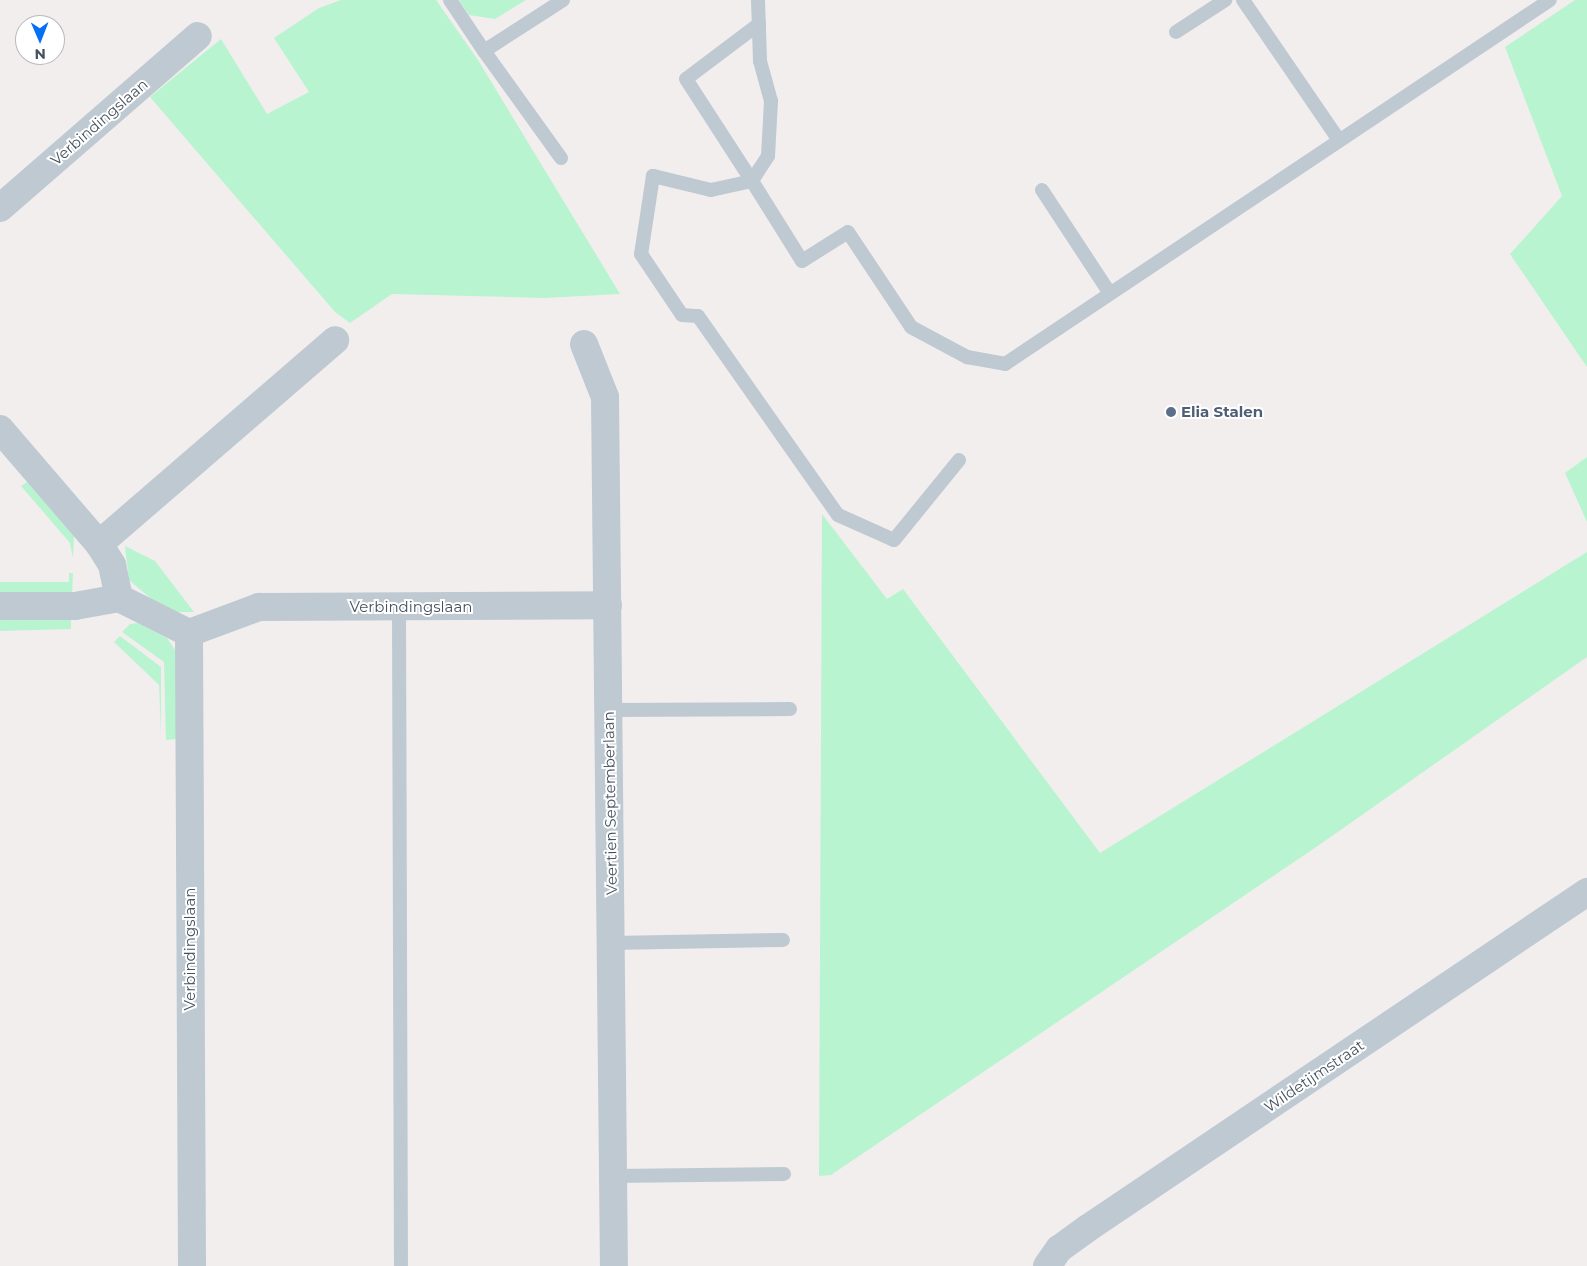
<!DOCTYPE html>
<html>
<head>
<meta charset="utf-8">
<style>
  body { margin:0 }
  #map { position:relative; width:1587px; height:1266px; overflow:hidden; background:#f2eeee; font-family:Montserrat,sans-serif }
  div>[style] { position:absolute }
  .green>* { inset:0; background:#b8f4cf }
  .lane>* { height:14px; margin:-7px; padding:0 7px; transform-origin:7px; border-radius:7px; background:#bec9d2 }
  .street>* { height:28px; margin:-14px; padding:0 14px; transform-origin:14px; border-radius:14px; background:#bec9d2 }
  .dots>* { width:14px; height:14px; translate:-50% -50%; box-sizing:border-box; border:2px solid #fff; border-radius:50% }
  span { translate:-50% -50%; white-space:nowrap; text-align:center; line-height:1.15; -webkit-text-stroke:4px #fff; paint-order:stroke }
  .street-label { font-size:15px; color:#45525e }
  .service-label { font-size:15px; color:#4e5e75; font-weight:700 }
  .left { translate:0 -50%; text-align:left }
  .north { position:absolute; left:15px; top:15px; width:50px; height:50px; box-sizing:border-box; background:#fff; border:1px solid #b5babf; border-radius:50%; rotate:179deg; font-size:14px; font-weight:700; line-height:20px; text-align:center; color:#45525e }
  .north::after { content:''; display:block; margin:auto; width:18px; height:22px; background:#0670f4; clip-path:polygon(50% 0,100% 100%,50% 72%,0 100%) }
</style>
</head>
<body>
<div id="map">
  <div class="green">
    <div style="clip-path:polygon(341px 0,436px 0,478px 60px,620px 294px,544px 298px,392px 294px,350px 323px,335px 312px,150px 97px,221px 39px,267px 114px,309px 92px,274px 38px,319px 8px)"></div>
    <div style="clip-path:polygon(459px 0,526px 0,495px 19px,469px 15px)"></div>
    <div style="clip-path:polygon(1575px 0,1587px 0,1587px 367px,1510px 254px,1562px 196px,1505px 47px)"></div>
    <div style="clip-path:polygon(1587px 457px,1587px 522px,1565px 473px)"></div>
    <div style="clip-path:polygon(27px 482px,74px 536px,73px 558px,70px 543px,21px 486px)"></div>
    <div style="clip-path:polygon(822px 514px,887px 599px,903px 589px,1100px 853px,1587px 552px,1587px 657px,1322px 843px,831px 1175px,819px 1176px)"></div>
    <div style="clip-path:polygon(125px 546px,155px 561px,194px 612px,176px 612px,157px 604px,129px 580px)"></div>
    <div style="clip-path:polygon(69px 573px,73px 573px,72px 597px,0 594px,0 582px,69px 582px)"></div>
    <div style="clip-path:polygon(71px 615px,71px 629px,0 631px,0 618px)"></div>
    <div style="clip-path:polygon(138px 623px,167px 638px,179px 656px,176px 739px,166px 740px,164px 662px,122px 632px,130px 624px)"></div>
    <div style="clip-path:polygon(120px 636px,161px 667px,161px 735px,159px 685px,114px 642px)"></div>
  </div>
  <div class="lane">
    <div style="left:450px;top:0;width:61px;rotate:56.3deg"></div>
    <div style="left:758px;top:0;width:61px;rotate:88.1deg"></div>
    <div style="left:760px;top:61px;width:41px;rotate:74.6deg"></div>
    <div style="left:771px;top:101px;width:55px;rotate:93.1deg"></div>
    <div style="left:768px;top:156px;width:30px;rotate:123deg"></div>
    <div style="left:752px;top:181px;width:94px;rotate:58deg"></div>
    <div style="left:802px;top:261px;width:54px;rotate:-32.2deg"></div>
    <div style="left:848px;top:232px;width:114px;rotate:56.4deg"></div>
    <div style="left:911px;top:327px;width:64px;rotate:28.2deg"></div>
    <div style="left:967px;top:357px;width:39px;rotate:10deg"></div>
    <div style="left:1005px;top:364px;width:655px;rotate:-33.74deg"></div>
    <div style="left:1243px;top:0;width:170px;rotate:55.6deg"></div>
    <div style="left:759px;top:24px;width:91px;rotate:143deg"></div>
    <div style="left:686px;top:79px;width:121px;rotate:57.1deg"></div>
    <div style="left:752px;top:181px;width:42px;rotate:167.6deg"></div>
    <div style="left:711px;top:190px;width:60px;rotate:-166.4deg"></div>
    <div style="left:653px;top:176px;width:79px;rotate:98.7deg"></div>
    <div style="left:641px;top:254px;width:73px;rotate:56.1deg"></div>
    <div style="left:682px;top:315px;width:16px;rotate:4deg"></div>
    <div style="left:698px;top:316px;width:243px;rotate:54.9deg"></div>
    <div style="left:838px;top:515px;width:61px;rotate:24.1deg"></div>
    <div style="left:894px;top:540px;width:103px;rotate:-50.9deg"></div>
    <div style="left:1176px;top:32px;width:59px;rotate:-33.1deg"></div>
    <div style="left:561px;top:158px;width:132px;rotate:-125.7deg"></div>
    <div style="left:484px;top:51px;width:94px;rotate:-32.8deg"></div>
    <div style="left:1042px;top:190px;width:122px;rotate:56.7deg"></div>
    <div style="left:399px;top:607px;width:659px;rotate:89.83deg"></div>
    <div style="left:609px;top:710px;width:181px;rotate:-0.3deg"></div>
    <div style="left:611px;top:943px;width:172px;rotate:-1deg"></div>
    <div style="left:613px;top:1176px;width:171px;rotate:-0.7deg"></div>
  </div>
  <div class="street">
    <div style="left:0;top:208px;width:262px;rotate:-41deg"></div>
    <div style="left:584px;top:344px;width:57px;rotate:68.4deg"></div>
    <div style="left:605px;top:397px;width:869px;rotate:89.41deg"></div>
    <div style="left:0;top:429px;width:152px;rotate:49.3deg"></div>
    <div style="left:99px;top:544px;width:25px;rotate:58deg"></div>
    <div style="left:112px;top:565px;width:34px;rotate:78deg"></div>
    <div style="left:119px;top:598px;width:78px;rotate:26.6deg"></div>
    <div style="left:189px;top:633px;width:75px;rotate:-20.4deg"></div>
    <div style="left:259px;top:607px;width:349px;rotate:-0.3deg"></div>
    <div style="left:99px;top:544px;width:312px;rotate:-40.8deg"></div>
    <div style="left:0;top:606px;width:75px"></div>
    <div style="left:75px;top:606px;width:45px;rotate:-10.3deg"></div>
    <div style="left:189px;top:633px;width:633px;rotate:89.73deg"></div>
    <div style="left:1047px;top:1266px;width:21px;rotate:-55deg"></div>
    <div style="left:1059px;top:1249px;width:36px;rotate:-36deg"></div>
    <div style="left:1088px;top:1228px;width:602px;rotate:-33.95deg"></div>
  </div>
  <div class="dots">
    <div style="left:1171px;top:412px;background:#5c6f8a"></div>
  </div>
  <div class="street-label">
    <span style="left:99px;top:122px;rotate:-41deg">Verbindingslaan</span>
    <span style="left:411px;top:607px">Verbindingslaan</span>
    <span style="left:610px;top:803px;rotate:-91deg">Veertien Septemberlaan</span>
    <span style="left:190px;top:949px;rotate:-90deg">Verbindingslaan</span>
    <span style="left:1314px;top:1076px;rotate:-34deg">Wildetijmstraat</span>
  </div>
  <div class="service-label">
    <span class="left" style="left:1181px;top:412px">Elia Stalen</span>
  </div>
  <div class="north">N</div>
</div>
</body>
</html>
